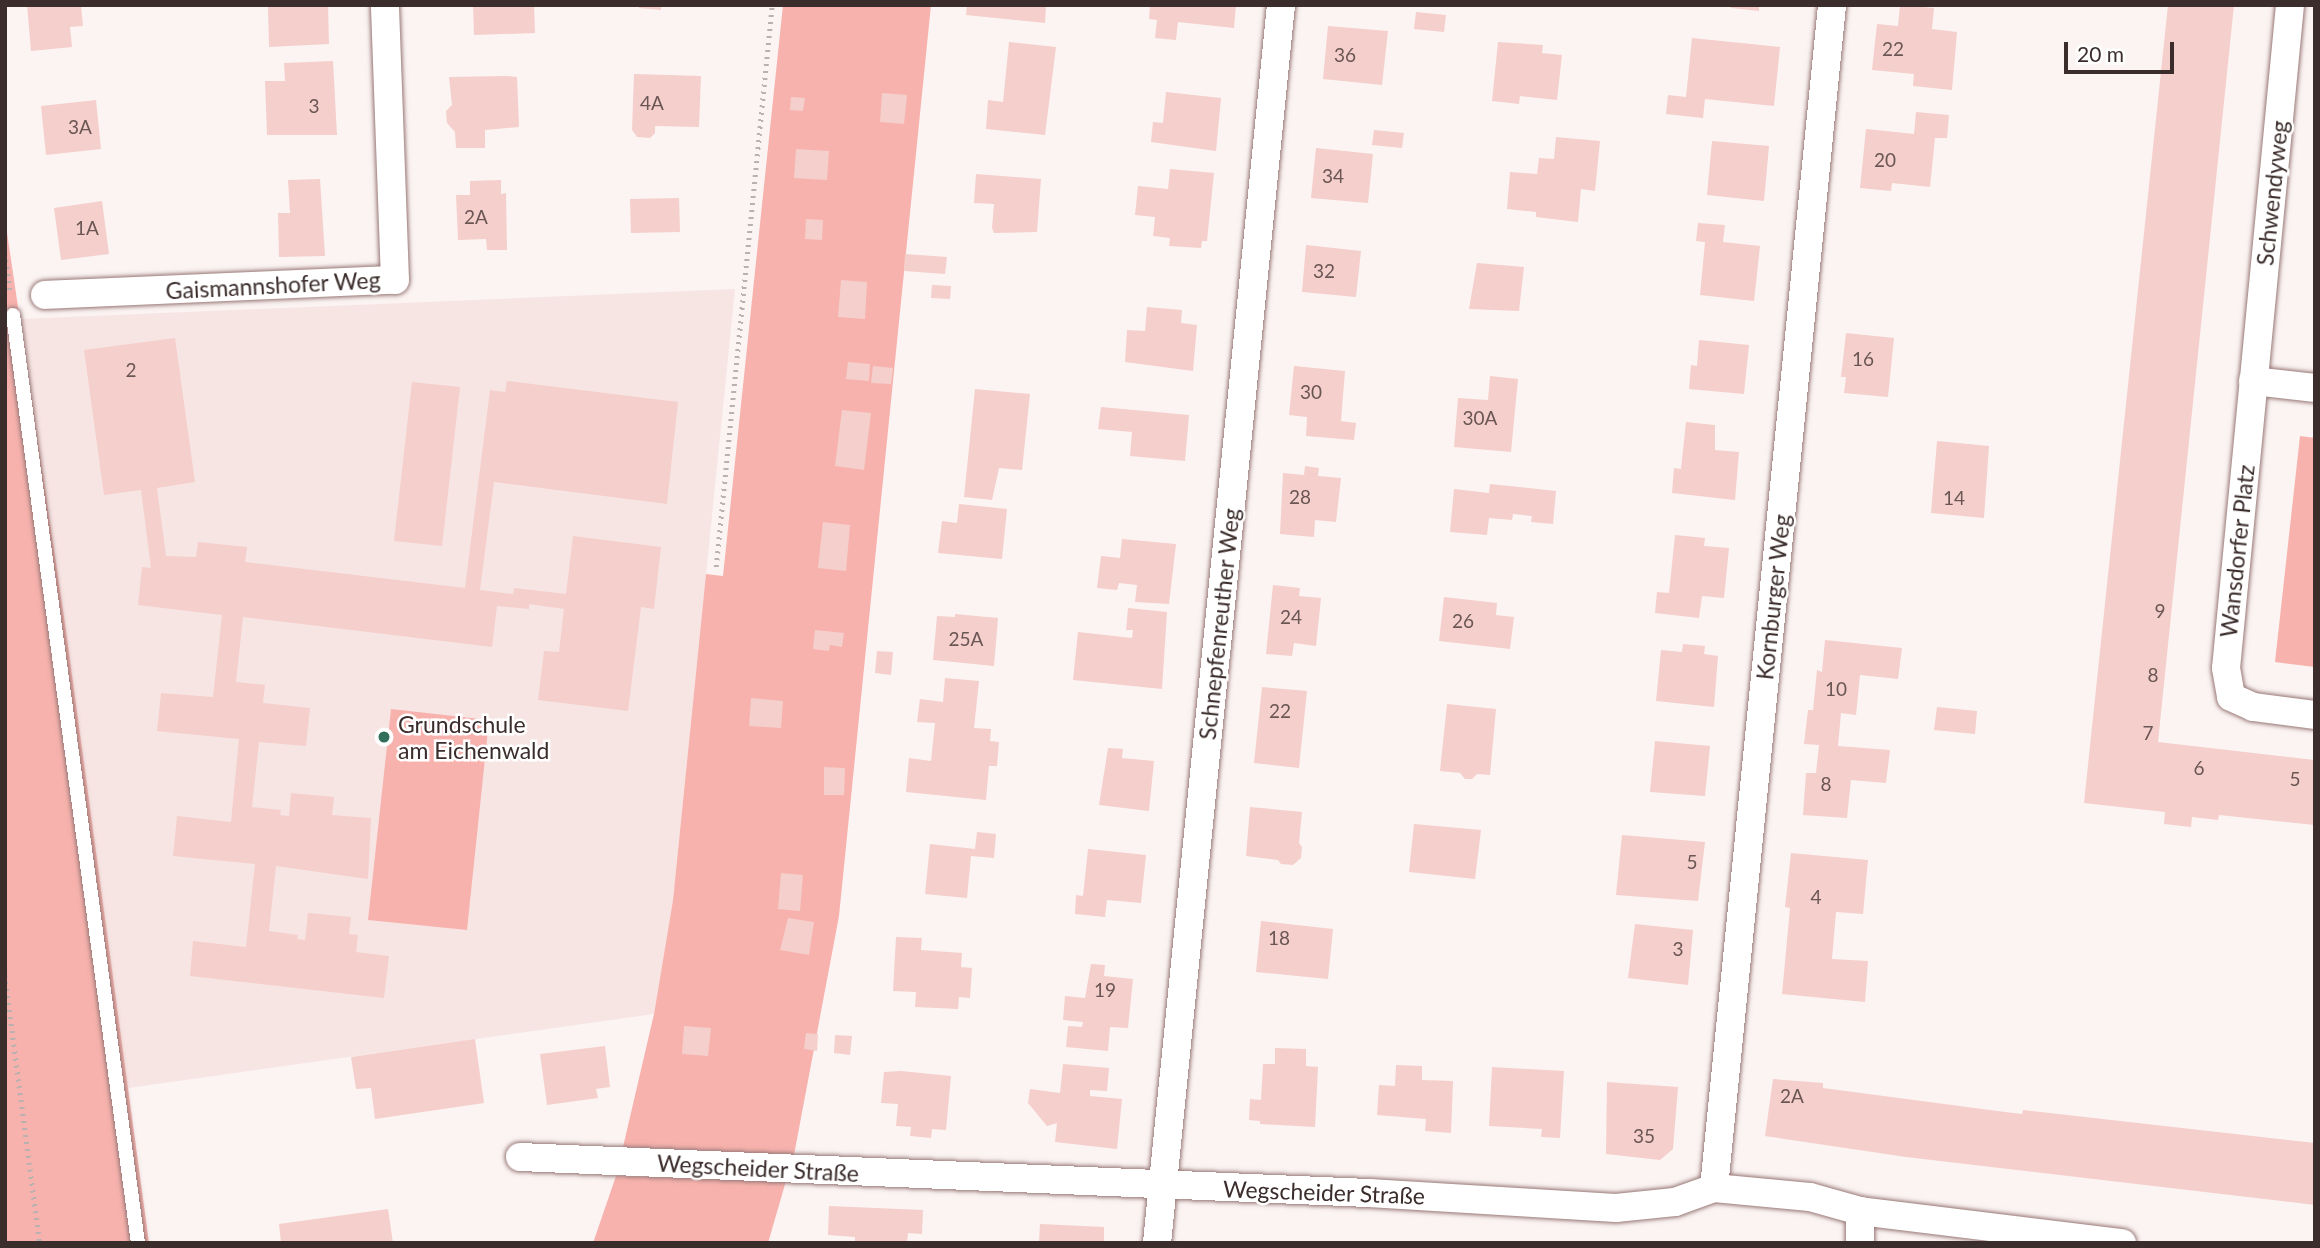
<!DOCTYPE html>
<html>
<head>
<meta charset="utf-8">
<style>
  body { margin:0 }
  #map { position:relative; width:2320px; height:1248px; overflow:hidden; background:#fbf4f3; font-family:Lato,sans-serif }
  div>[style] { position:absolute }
  .built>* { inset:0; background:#f7e5e4 }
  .green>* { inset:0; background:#f7b2ad }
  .building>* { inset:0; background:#f5cfcb }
  .path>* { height:4.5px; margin-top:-2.25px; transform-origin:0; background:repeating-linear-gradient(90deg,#b9b0af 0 2px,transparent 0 7px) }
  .roads { filter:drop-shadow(0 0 2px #987876) drop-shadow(0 0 2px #987876) }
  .lane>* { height:14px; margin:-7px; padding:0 7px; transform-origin:7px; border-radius:7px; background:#fff }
  .street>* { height:28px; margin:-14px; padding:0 14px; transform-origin:14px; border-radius:14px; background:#fff }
  .dots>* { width:19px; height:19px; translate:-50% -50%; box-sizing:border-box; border:4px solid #fff; border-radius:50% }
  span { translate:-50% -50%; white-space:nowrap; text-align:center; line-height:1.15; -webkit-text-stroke:5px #fff; paint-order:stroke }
  .number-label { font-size:19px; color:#6a5654 }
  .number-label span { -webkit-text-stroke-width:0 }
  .street-label { font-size:23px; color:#3b2d2c }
  .poi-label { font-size:23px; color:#3b2d2c }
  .left { translate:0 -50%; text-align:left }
  .frame { position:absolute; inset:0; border:7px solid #3b2d2c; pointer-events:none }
  .scale { position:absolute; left:2064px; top:42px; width:110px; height:32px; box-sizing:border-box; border:4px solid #3b2d2c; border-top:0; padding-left:9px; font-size:21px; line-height:24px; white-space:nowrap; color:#3b2d2c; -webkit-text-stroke:5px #fff; paint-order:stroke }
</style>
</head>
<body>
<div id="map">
  <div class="built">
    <div style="clip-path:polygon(735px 289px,673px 900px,654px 1014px,128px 1088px,20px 319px)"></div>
  </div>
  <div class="green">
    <div style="clip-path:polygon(783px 5px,931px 5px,839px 916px,794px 1155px,623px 1147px,654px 1014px,673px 900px,706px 574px,723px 576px)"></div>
    <div style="clip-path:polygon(5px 219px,66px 631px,149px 1243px,5px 1243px)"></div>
    <div style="clip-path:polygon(2300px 436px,2315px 438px,2315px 667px,2275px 662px)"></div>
    <div style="clip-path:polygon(391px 709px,489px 720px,467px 930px,368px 920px)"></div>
    <div style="clip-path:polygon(616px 1176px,786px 1181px,768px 1243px,593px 1243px)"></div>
  </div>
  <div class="building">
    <div style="clip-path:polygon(27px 5px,81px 5px,83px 26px,70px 27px,72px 47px,31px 51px)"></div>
    <div style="clip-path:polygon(268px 5px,328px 5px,329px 44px,269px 47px)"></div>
    <div style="clip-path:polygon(473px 5px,534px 5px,535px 33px,474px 35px)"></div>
    <div style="clip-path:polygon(639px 5px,661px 5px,661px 10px,639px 8px)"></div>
    <div style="clip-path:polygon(967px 5px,1046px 5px,1045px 23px,966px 15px)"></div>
    <div style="clip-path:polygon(1150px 5px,1236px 5px,1234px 28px,1178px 22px,1176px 40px,1155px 38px,1157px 20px,1149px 19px)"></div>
    <div style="clip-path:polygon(1731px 5px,1759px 5px,1759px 11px,1731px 8px)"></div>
    <div style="clip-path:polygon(1900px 5px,1934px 8px,1932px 29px,1957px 32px,1952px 90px,1913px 86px,1914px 74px,1872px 70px,1877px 24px,1898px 26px)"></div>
    <div style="clip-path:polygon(2168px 5px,2234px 5px,2158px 742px,2315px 760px,2315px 825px,2219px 815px,2218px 820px,2192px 817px,2191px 827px,2164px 824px,2165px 812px,2084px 803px)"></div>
    <div style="clip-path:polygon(1416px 12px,1446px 15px,1444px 32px,1414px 29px)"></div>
    <div style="clip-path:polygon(1328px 26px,1388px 31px,1382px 85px,1323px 79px)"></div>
    <div style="clip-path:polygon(1692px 38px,1780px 47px,1774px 106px,1705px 99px,1703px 118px,1666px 114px,1668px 95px,1686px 97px)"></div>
    <div style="clip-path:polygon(1009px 42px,1056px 47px,1045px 135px,986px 129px,988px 100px,1003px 102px)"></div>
    <div style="clip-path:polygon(1498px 42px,1543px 45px,1542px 53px,1562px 55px,1557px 100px,1520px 96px,1519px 104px,1492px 101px)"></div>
    <div style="clip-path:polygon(333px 61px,337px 135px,267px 135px,265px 81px,285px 81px,284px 63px)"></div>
    <div style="clip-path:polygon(634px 74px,701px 76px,699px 127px,655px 126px,655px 133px,650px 138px,637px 137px,632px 130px)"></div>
    <div style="clip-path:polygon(507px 76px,517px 77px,519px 127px,485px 130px,485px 148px,456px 148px,455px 132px,447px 123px,446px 111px,452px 105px,449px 77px)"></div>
    <div style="clip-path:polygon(1166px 92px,1221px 98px,1216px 151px,1151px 142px,1153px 122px,1163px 123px)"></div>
    <div style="clip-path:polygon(882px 93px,907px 95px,904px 124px,880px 122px)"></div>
    <div style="clip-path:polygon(791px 97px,805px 98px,803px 111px,790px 110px)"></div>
    <div style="clip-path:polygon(96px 100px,101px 149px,46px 155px,41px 106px)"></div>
    <div style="clip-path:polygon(1916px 112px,1949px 115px,1947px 138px,1935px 138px,1930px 187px,1892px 183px,1891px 191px,1860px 188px,1866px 129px,1914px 134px)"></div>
    <div style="clip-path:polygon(1374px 130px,1404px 133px,1402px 148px,1372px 145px)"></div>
    <div style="clip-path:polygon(1556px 137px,1600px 141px,1595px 191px,1581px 189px,1578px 222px,1536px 217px,1536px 212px,1507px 209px,1510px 172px,1537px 174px,1539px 158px,1554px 159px)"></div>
    <div style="clip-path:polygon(1712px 141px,1769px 146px,1764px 201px,1707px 195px)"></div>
    <div style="clip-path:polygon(1316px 148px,1373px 154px,1368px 203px,1311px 198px)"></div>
    <div style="clip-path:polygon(796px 149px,829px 151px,827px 180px,794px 178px)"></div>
    <div style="clip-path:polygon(1170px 169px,1214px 173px,1207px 241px,1202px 241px,1201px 248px,1169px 246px,1170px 238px,1153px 236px,1155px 217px,1135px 215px,1138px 186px,1168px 189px)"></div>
    <div style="clip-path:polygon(976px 174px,1041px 179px,1037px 232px,994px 233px,992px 228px,994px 204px,974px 203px)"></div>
    <div style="clip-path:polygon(320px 179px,325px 256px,279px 257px,278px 213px,290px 213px,288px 180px)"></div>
    <div style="clip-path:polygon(501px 180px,501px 194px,506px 193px,507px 250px,487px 250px,486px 239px,458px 240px,456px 195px,470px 195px,470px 181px)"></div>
    <div style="clip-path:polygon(679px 198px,680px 232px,631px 233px,630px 199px)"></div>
    <div style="clip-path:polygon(102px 201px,109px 254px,61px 260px,54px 208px)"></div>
    <div style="clip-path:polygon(806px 219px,823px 220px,822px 240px,805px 239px)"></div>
    <div style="clip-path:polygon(1698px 223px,1725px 225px,1723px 242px,1760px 246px,1754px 301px,1700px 295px,1705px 242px,1696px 241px)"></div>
    <div style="clip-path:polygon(1306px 245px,1361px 251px,1356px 297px,1302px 292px)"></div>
    <div style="clip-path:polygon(905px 254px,947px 257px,945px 274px,904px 271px)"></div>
    <div style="clip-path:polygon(1477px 263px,1524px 267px,1519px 311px,1469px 309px)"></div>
    <div style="clip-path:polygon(841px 280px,867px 282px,865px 319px,838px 317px)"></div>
    <div style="clip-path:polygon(932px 285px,951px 286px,950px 299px,931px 298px)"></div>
    <div style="clip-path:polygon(1147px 307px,1182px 310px,1181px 323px,1197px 325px,1193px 371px,1125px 362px,1127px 330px,1145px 331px)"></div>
    <div style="clip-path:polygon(1846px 333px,1894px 338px,1888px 397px,1844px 393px,1846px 377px,1841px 377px)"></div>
    <div style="clip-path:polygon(175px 338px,195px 482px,157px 488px,166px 556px,196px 557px,198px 542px,247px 547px,245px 562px,465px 588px,490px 390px,505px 392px,507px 381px,678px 402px,667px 504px,494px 482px,480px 590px,513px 594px,514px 588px,566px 594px,573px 536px,661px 547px,654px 609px,641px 607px,628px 711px,538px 700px,544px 651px,559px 652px,564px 609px,529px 604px,529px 609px,497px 606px,492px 647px,243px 617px,236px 682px,265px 685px,263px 703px,310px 708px,306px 746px,259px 742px,252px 807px,281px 810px,280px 815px,289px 816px,291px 793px,334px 797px,332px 815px,371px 818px,368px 879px,276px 866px,269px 931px,298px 935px,297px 939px,305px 940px,308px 913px,351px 917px,349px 934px,358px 935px,356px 952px,389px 956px,384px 998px,190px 976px,193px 941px,246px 947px,255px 864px,173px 856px,177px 816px,231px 822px,239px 739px,157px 731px,161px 693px,213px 697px,222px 615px,138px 605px,142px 567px,151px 568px,141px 490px,104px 495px,84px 350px)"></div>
    <div style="clip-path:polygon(1699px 340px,1749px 345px,1744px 394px,1689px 389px,1691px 365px,1697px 366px)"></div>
    <div style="clip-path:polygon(848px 362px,870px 364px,869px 381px,846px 379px)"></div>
    <div style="clip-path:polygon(873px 366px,893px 368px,891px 384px,871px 383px)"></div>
    <div style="clip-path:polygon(1294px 366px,1345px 371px,1341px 421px,1356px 423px,1354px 440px,1306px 436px,1307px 417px,1289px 415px)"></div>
    <div style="clip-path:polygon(1490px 376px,1518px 379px,1511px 452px,1454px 447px,1458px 398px,1488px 400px)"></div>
    <div style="clip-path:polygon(412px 382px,460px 387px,442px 546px,394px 541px)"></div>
    <div style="clip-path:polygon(975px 389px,1030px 394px,1022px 470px,999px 468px,992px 500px,964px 497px)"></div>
    <div style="clip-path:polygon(1101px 407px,1189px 415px,1185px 461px,1130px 456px,1132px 432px,1098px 429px)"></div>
    <div style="clip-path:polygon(842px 410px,871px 413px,864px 470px,835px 466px)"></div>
    <div style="clip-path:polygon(1686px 422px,1715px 425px,1715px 450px,1739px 452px,1735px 500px,1672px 493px,1674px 468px,1681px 469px)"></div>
    <div style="clip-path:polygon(1937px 441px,1989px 446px,1984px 518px,1931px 513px)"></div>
    <div style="clip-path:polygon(1305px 466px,1319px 468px,1318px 476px,1341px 478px,1336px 522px,1315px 520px,1314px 537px,1280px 534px,1283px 473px,1304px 475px)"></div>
    <div style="clip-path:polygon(1490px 484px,1556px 491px,1553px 524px,1531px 522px,1532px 516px,1513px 514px,1512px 520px,1489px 518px,1487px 535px,1450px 532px,1454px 489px,1489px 493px)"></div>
    <div style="clip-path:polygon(959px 504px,1007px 509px,1002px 559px,938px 553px,942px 521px,957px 523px)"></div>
    <div style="clip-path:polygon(823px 522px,850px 525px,846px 571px,818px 568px)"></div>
    <div style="clip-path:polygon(1675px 535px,1705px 538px,1704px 546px,1729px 548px,1724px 598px,1702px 596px,1699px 618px,1655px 613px,1657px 592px,1669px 593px)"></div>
    <div style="clip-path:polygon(1122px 539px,1176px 544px,1169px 604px,1135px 602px,1137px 585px,1119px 583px,1117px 590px,1097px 588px,1101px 556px,1120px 558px)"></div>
    <div style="clip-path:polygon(1273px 585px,1300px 588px,1299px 596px,1321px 598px,1316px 646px,1294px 643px,1292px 656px,1266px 654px)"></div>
    <div style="clip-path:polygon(1444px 597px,1497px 603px,1496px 615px,1514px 617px,1510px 649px,1439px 641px)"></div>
    <div style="clip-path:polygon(1128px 608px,1167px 612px,1162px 689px,1073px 680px,1078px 632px,1132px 638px,1133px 630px,1126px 630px)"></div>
    <div style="clip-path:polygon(955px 614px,998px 618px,994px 666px,933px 660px,937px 616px,955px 617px)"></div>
    <div style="clip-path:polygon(815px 630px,844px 633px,842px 647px,830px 645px,829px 651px,813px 649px)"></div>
    <div style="clip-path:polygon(1825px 640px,1902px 648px,1898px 679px,1860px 675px,1856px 715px,1841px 713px,1838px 746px,1890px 750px,1886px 783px,1851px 780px,1847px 818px,1803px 815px,1806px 773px,1816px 773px,1819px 745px,1804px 744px,1808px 710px,1813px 710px,1817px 670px,1822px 672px)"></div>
    <div style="clip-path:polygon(1683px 644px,1705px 646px,1704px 654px,1718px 656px,1714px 707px,1656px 701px,1661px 650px,1682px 652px)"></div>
    <div style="clip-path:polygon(877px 651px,893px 652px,891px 675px,875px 673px)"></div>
    <div style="clip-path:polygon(945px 678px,979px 681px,974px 728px,991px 729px,990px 741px,999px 742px,997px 766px,989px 766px,986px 800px,906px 792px,909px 758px,931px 761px,935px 723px,917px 722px,920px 699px,943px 702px)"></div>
    <div style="clip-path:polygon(1262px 687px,1307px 691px,1299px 768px,1254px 763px)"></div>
    <div style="clip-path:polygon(751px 698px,783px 701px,781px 728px,749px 726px)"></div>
    <div style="clip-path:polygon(1447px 704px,1496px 709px,1490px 775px,1477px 774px,1472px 779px,1465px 779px,1460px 773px,1440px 771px)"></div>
    <div style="clip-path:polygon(1937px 707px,1977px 711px,1975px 734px,1934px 730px)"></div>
    <div style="clip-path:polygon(1655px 741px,1710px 746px,1705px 796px,1650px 792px)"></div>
    <div style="clip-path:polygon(1108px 748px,1123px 749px,1122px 758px,1154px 761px,1149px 811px,1099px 805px)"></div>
    <div style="clip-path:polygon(824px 767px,845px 768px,844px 795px,824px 795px)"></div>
    <div style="clip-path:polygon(1250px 807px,1302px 812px,1299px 843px,1302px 847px,1301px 858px,1293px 865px,1281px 864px,1278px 860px,1246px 856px)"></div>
    <div style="clip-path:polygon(1414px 824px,1481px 830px,1475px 879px,1409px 872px)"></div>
    <div style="clip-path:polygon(977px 832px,996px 834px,994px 858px,971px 856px,967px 898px,925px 894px,930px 844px,975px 849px)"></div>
    <div style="clip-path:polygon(1622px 835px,1705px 842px,1698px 901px,1616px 895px)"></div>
    <div style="clip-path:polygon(1088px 849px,1146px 855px,1141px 903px,1107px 900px,1105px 917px,1075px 914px,1076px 895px,1083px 896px)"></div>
    <div style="clip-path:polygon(1791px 853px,1868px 860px,1863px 914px,1836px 912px,1832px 959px,1868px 961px,1865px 1002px,1782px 994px,1790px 908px,1785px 907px)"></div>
    <div style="clip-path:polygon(781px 873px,803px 875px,800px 911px,778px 909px)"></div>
    <div style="clip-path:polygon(788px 918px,814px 922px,809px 955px,780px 950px)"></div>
    <div style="clip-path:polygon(1261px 921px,1333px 929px,1328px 979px,1256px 972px)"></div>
    <div style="clip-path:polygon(1635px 924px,1693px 930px,1688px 985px,1628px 978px)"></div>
    <div style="clip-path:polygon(896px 937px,922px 938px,921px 950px,962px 953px,961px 967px,972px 968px,970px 998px,959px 997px,958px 1009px,915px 1007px,916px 992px,893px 991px)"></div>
    <div style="clip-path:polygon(1091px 964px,1105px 965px,1104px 976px,1133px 979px,1128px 1028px,1110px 1027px,1108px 1051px,1066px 1047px,1068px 1026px,1082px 1027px,1083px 1022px,1063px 1020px,1065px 996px,1085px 998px)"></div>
    <div style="clip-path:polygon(684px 1026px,711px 1028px,708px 1056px,682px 1054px)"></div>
    <div style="clip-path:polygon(806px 1033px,818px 1034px,817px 1051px,804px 1049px)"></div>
    <div style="clip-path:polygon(835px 1035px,852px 1036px,850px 1055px,834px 1053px)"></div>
    <div style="clip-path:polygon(475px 1039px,484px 1103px,375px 1119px,371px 1088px,356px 1089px,351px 1057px)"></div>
    <div style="clip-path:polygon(605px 1046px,610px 1087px,596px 1089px,598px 1098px,547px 1105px,540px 1054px)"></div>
    <div style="clip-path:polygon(1275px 1048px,1306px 1049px,1306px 1066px,1318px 1067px,1315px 1127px,1260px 1124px,1260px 1121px,1249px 1120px,1250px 1099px,1261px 1100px,1263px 1064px,1275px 1064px)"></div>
    <div style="clip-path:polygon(1063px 1064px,1109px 1068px,1107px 1091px,1090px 1090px,1090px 1096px,1122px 1099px,1117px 1149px,1055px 1142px,1057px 1123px,1047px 1126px,1028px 1103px,1030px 1089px,1060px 1093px)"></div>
    <div style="clip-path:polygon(1396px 1065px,1422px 1066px,1422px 1080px,1453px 1081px,1451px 1133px,1425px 1131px,1426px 1119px,1377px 1115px,1379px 1085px,1395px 1086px)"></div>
    <div style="clip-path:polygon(1492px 1067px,1564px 1071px,1560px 1138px,1541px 1137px,1542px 1129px,1489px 1126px)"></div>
    <div style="clip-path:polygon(901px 1071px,951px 1076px,946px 1130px,932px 1129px,931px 1138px,910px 1136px,911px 1127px,896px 1126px,898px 1104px,881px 1103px,884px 1072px)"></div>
    <div style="clip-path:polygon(1773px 1079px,1823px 1083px,1823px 1088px,2005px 1112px,2022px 1114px,2023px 1110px,2315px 1143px,2315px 1205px,1906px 1157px,1765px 1136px)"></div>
    <div style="clip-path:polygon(1607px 1082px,1678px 1087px,1673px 1149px,1660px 1160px,1606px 1154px)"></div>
    <div style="clip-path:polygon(829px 1206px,923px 1210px,922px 1234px,908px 1233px,907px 1243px,855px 1243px,855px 1237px,828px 1235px)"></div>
    <div style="clip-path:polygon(388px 1209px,393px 1243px,281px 1243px,279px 1224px)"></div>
    <div style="clip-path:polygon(1040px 1224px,1104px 1227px,1104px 1243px,1039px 1243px)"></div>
  </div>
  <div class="path">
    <div style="left:5px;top:253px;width:37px;rotate:82deg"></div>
    <div style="left:716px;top:567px;width:565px;rotate:-84.31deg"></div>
    <div style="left:5px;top:975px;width:270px;rotate:82.6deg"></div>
  </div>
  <div class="roads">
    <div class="lane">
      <div style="left:13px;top:315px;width:936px;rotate:82.33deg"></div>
    </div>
    <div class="street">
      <div style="left:2290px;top:5px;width:666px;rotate:95.51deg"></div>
      <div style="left:2226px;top:668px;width:29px;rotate:80deg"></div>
      <div style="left:2231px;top:697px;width:24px;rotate:24deg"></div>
      <div style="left:2253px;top:707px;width:63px;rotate:7.4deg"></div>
      <div style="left:45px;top:295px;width:350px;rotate:-2.5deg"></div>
      <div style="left:395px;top:280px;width:275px;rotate:-92.1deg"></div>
      <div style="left:2253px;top:381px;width:62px;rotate:6.4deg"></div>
      <div style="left:520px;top:1157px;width:850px;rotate:2.43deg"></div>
      <div style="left:1369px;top:1193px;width:247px;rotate:3.5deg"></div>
      <div style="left:1616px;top:1208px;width:59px;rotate:-5.8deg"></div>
      <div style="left:1675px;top:1202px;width:41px;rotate:-19.7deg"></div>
      <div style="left:1714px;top:1188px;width:96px;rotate:5.4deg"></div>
      <div style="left:1810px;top:1197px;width:52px;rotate:15.6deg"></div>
      <div style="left:1860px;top:1211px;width:264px;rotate:7deg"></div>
      <div style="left:1714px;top:1188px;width:1189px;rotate:-84.3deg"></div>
      <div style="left:1860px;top:1211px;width:32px;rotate:90deg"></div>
      <div style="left:1157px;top:1243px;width:1244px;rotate:-84.28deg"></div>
    </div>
  </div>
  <div class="dots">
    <div style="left:384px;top:737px;background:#326f5a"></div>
  </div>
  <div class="number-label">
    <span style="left:1893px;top:49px">22</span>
    <span style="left:1345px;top:55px">36</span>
    <span style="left:652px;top:103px">4A</span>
    <span style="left:314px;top:106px">3</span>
    <span style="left:80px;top:127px">3A</span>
    <span style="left:1885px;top:160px">20</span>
    <span style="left:1333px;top:176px">34</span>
    <span style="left:476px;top:217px">2A</span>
    <span style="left:87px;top:228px">1A</span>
    <span style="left:1324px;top:271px">32</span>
    <span style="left:1863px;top:359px">16</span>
    <span style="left:131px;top:370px">2</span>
    <span style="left:1311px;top:392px">30</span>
    <span style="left:1480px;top:418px">30A</span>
    <span style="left:1300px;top:497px">28</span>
    <span style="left:1954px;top:498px">14</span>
    <span style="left:2160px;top:611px">9</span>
    <span style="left:1291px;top:617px">24</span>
    <span style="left:1463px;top:621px">26</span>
    <span style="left:966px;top:639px">25A</span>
    <span style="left:2153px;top:675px">8</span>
    <span style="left:1836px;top:689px">10</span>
    <span style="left:1280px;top:711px">22</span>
    <span style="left:2148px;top:733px">7</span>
    <span style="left:2199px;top:768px">6</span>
    <span style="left:2295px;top:779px">5</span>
    <span style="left:1826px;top:784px">8</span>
    <span style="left:1692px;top:862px">5</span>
    <span style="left:1816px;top:897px">4</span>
    <span style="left:1279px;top:938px">18</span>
    <span style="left:1678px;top:949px">3</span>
    <span style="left:1105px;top:990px">19</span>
    <span style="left:1792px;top:1096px">2A</span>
    <span style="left:1644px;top:1136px">35</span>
  </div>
  <div class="street-label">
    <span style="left:2272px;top:193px;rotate:-84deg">Schwendyweg</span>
    <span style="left:273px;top:285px;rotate:-3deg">Gaismannshofer Weg</span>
    <span style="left:2237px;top:551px;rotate:-84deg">Wansdorfer Platz</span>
    <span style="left:1773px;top:597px;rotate:-84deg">Kornburger Weg</span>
    <span style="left:1219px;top:624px;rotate:-84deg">Schnepfenreuther Weg</span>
    <span style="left:758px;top:1168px;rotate:3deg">Wegscheider Straße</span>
    <span style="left:1324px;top:1192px;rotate:2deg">Wegscheider Straße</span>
  </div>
  <div class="poi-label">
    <span class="left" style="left:398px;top:737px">Grundschule<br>am Eichenwald</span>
  </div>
  <div class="frame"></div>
  <div class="scale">20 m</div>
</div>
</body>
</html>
